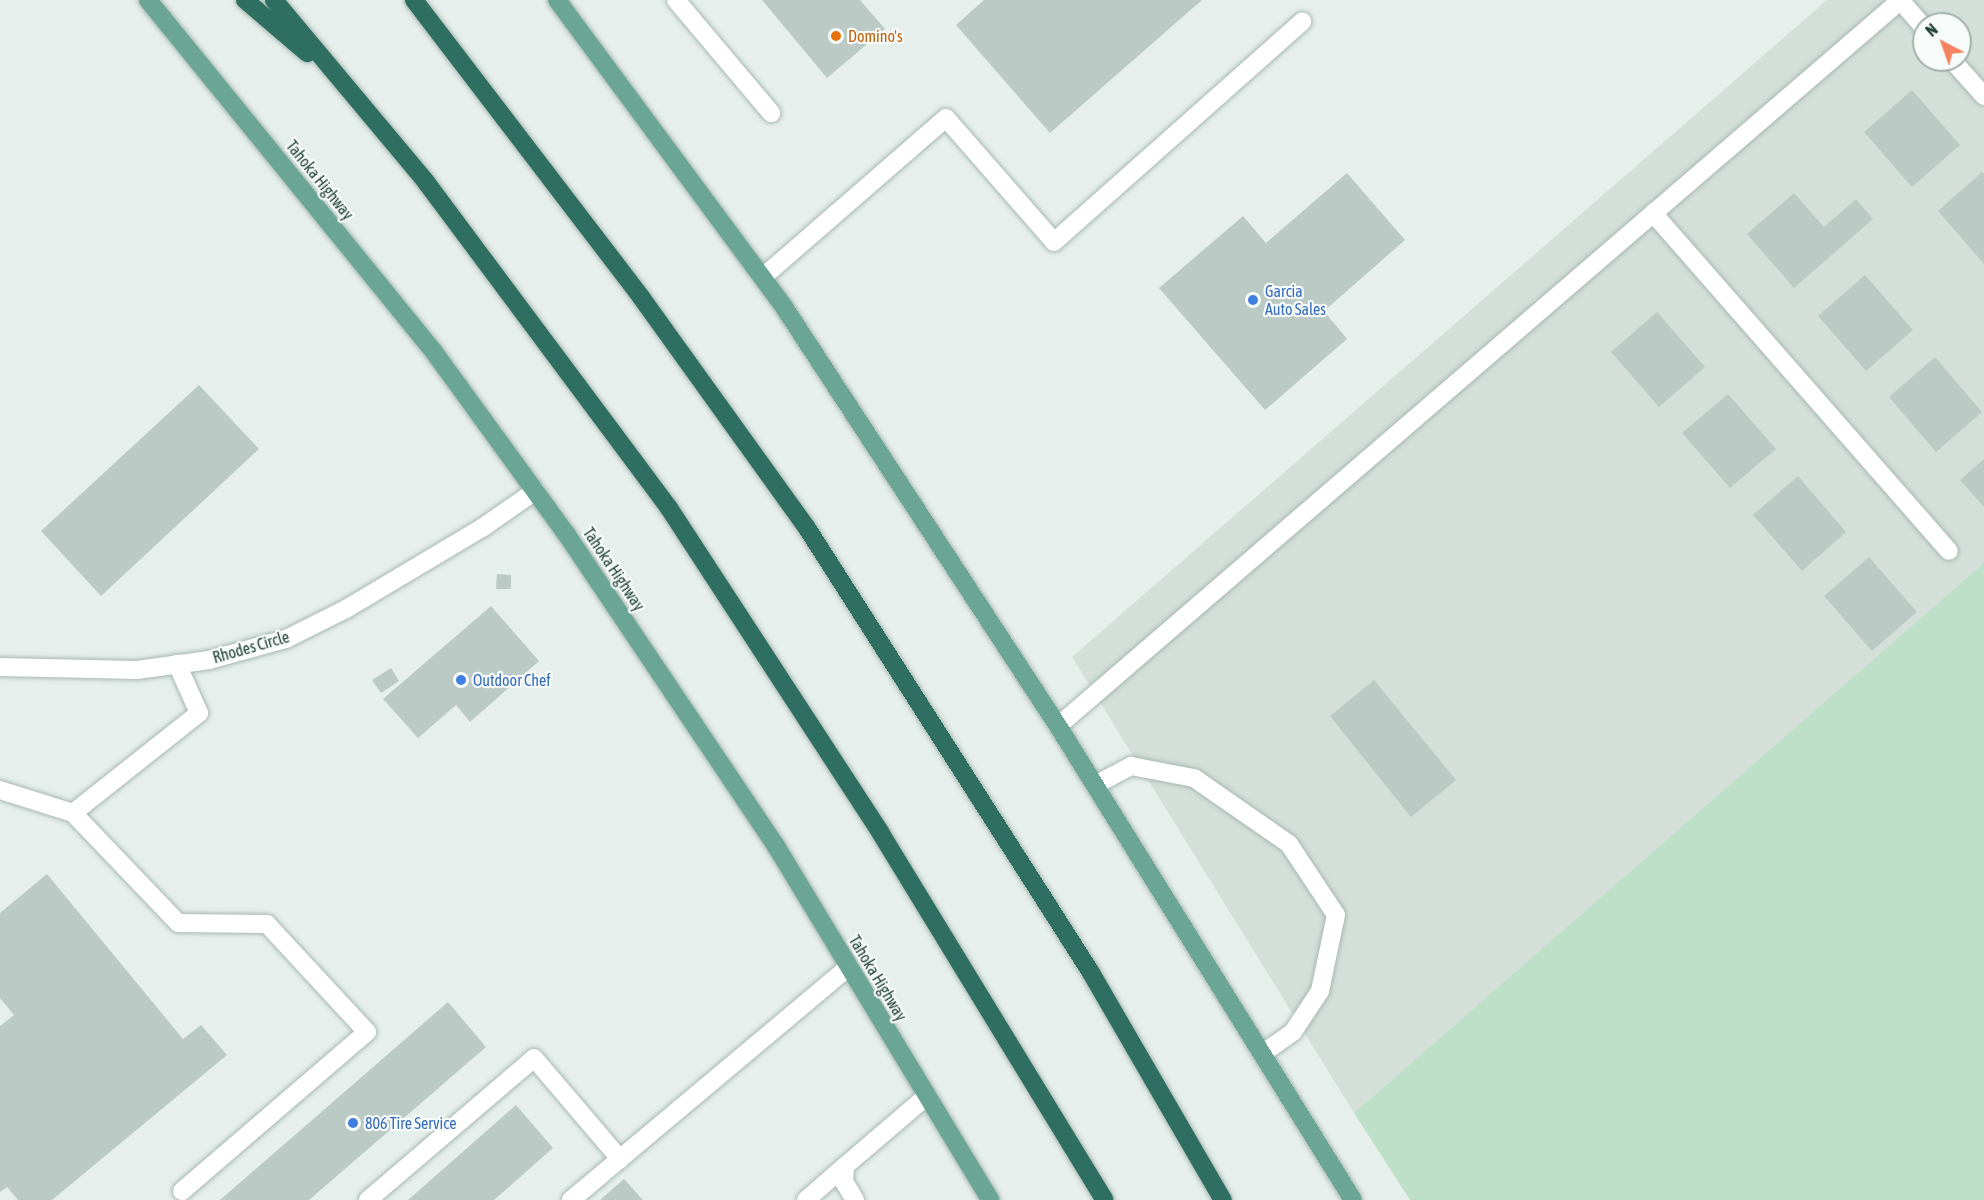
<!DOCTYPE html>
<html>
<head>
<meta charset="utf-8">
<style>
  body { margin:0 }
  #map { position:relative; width:1984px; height:1200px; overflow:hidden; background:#e6efeb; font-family:"Asap Condensed",sans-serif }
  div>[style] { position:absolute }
  .built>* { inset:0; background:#d4dfda }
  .green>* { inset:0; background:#bfe0c8 }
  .building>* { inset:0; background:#bbcac4 }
  .roads { filter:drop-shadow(0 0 2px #a8b8b2) drop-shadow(0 0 2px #a8b8b2) }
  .minor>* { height:18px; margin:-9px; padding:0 9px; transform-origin:9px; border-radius:9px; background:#fff }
  .major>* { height:18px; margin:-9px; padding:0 9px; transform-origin:9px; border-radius:9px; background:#6aa596 }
  .highway>* { height:18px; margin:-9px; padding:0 9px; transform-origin:9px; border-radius:9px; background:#2f6f62 }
  .dots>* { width:16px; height:16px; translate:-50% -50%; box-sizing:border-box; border:3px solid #f7fbf9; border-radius:50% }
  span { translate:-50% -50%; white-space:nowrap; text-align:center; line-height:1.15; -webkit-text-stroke:4.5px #f7fbf9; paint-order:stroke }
  .food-label { font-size:16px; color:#c56008 }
  .left { translate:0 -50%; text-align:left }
  .street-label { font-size:16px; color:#24423a }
  .shop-label { font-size:16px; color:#366cbe }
  .north { position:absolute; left:1912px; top:12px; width:60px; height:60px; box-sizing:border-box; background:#f7fbf9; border:2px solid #a3b1ad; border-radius:50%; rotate:319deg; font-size:16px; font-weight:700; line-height:24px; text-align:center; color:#24423a }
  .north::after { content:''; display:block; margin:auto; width:21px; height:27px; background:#f4845f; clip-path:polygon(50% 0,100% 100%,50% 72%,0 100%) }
</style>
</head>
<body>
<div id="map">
  <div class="built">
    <div style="clip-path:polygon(evenodd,1827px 0,1984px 0,1984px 565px,1354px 1113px,1072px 657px,1827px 0,1924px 24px,1960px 24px,1960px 60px,1924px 60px,1924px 24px)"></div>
  </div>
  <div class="green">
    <div style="clip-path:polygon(1984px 563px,1984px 1200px,1410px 1200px,1354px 1113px)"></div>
  </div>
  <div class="building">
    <div style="clip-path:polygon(762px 0,860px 0,885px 29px,827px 78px)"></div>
    <div style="clip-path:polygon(984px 0,1202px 0,1050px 133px,956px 25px)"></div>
    <div style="clip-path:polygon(1912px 90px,1960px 145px,1912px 187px,1864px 132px)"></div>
    <div style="clip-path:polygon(1982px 172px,1984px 174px,1984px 264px,1938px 211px)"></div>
    <div style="clip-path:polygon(1347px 173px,1405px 240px,1324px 311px,1347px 339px,1265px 410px,1159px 288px,1243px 216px,1266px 243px)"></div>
    <div style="clip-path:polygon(1794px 193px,1824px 227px,1856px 199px,1873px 219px,1794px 288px,1747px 234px)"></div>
    <div style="clip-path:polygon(1865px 275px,1913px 330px,1866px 371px,1818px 316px)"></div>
    <div style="clip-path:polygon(1657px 312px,1705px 367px,1659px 407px,1611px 352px)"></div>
    <div style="clip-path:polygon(1935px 357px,1982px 412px,1936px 452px,1889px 397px)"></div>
    <div style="clip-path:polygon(199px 385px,259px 449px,101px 596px,41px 531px)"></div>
    <div style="clip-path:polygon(1728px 394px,1776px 449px,1730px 488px,1682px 433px)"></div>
    <div style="clip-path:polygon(1984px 459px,1984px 507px,1960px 480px)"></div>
    <div style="clip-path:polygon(1798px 476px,1846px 532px,1802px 571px,1753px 515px)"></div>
    <div style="clip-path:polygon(1869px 557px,1917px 612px,1872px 651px,1824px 596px)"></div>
    <div style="clip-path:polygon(497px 574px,511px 575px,511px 589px,496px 589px)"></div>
    <div style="clip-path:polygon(491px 606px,539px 661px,470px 722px,456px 705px,418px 738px,383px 699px)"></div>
    <div style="clip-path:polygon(391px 668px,399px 681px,381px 693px,372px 680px)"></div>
    <div style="clip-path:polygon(1374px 680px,1456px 780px,1411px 817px,1330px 716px)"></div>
    <div style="clip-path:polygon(47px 874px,183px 1039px,201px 1025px,227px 1055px,52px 1200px,18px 1200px,7px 1187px,0 1192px,0 1026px,14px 1015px,0 998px,0 913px)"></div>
    <div style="clip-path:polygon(448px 1002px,486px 1047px,309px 1200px,220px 1200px)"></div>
    <div style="clip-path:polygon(516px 1105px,553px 1148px,494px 1200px,408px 1200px)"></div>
    <div style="clip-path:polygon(624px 1179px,643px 1200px,600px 1200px)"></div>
  </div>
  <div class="roads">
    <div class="minor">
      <div style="left:676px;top:0;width:148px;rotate:49.9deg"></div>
      <div style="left:1900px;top:0;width:37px;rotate:49deg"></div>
      <div style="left:1952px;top:60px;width:48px;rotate:48.4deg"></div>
      <div style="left:1653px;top:213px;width:449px;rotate:48.8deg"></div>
      <div style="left:763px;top:277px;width:242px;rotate:-41deg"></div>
      <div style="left:946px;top:118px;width:164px;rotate:48.9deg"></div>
      <div style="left:1054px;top:242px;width:332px;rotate:-41.6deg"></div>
      <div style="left:0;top:667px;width:137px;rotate:1.3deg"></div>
      <div style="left:137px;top:670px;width:73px;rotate:-7.9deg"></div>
      <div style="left:209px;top:660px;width:80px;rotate:-15.3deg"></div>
      <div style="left:286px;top:639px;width:67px;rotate:-26.6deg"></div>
      <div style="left:346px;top:609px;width:158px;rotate:-30.8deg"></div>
      <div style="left:482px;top:528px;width:65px;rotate:-34.9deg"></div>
      <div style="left:1058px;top:726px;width:1113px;rotate:-40.74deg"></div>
      <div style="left:1095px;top:785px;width:41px;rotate:-27.8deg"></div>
      <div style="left:1131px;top:766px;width:64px;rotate:10.8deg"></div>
      <div style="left:1194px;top:778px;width:116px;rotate:34.8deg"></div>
      <div style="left:1289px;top:844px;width:85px;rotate:56.5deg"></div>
      <div style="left:1336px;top:915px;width:78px;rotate:101.9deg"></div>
      <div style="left:1320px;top:991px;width:49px;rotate:123.4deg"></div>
      <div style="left:1293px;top:1032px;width:38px;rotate:145deg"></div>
      <div style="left:0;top:790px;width:77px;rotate:17.5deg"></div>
      <div style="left:73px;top:813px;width:161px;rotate:-38.4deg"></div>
      <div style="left:199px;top:713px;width:54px;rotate:-114.2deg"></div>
      <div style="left:73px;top:813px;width:152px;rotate:46.3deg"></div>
      <div style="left:178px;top:923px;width:89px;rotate:0.6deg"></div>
      <div style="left:267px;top:924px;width:147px;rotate:47.2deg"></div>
      <div style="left:367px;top:1032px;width:244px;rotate:139.3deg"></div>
      <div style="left:368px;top:1200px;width:218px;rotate:-40.5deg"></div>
      <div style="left:534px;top:1058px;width:133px;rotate:49.6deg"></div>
      <div style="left:571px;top:1200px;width:363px;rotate:-40deg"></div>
      <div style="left:806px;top:1200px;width:52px;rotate:-41.1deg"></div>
      <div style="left:855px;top:1200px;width:21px;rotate:-121deg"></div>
      <div style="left:844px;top:1182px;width:16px;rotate:-86deg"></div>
      <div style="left:845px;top:1166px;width:108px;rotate:-40.5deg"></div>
    </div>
    <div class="major">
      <div style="left:148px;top:0;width:454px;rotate:50.9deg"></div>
      <div style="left:434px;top:352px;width:226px;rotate:54deg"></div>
      <div style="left:567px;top:535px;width:375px;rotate:56.1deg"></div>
      <div style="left:776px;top:846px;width:414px;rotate:58.8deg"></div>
      <div style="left:557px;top:0;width:382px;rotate:53.5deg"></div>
      <div style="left:784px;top:307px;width:501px;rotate:56.82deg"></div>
      <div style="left:1058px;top:726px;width:558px;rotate:58.1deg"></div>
    </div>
    <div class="highway">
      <div style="left:245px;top:0;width:82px;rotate:40.5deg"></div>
      <div style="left:274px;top:0;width:237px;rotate:50.1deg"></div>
      <div style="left:426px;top:182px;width:407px;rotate:53.3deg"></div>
      <div style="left:669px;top:508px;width:387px;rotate:56.9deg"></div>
      <div style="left:880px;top:832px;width:431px;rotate:58.6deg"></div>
      <div style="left:414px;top:0;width:374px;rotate:52.6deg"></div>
      <div style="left:641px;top:297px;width:284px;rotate:54.3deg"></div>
      <div style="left:807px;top:528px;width:526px;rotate:57.43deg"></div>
      <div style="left:1090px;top:971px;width:265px;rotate:59.9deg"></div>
    </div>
  </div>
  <div class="dots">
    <div style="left:836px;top:36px;background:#e8710a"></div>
    <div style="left:1253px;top:300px;background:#3f7fe0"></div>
    <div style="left:461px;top:680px;background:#3f7fe0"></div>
    <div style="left:353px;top:1123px;background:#3f7fe0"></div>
  </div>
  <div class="food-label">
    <span class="left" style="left:848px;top:36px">Domino's</span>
  </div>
  <div class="street-label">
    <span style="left:320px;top:180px;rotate:51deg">Tahoka Highway</span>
    <span style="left:614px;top:569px;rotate:56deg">Tahoka Highway</span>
    <span style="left:251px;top:647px;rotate:-16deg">Rhodes Circle</span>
    <span style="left:878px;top:978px;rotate:59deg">Tahoka Highway</span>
  </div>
  <div class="shop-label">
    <span class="left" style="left:1265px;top:300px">Garcia<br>Auto Sales</span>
    <span class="left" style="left:473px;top:680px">Outdoor Chef</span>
    <span class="left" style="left:365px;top:1123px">806 Tire Service</span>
  </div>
  <div class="north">N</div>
</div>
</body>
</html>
